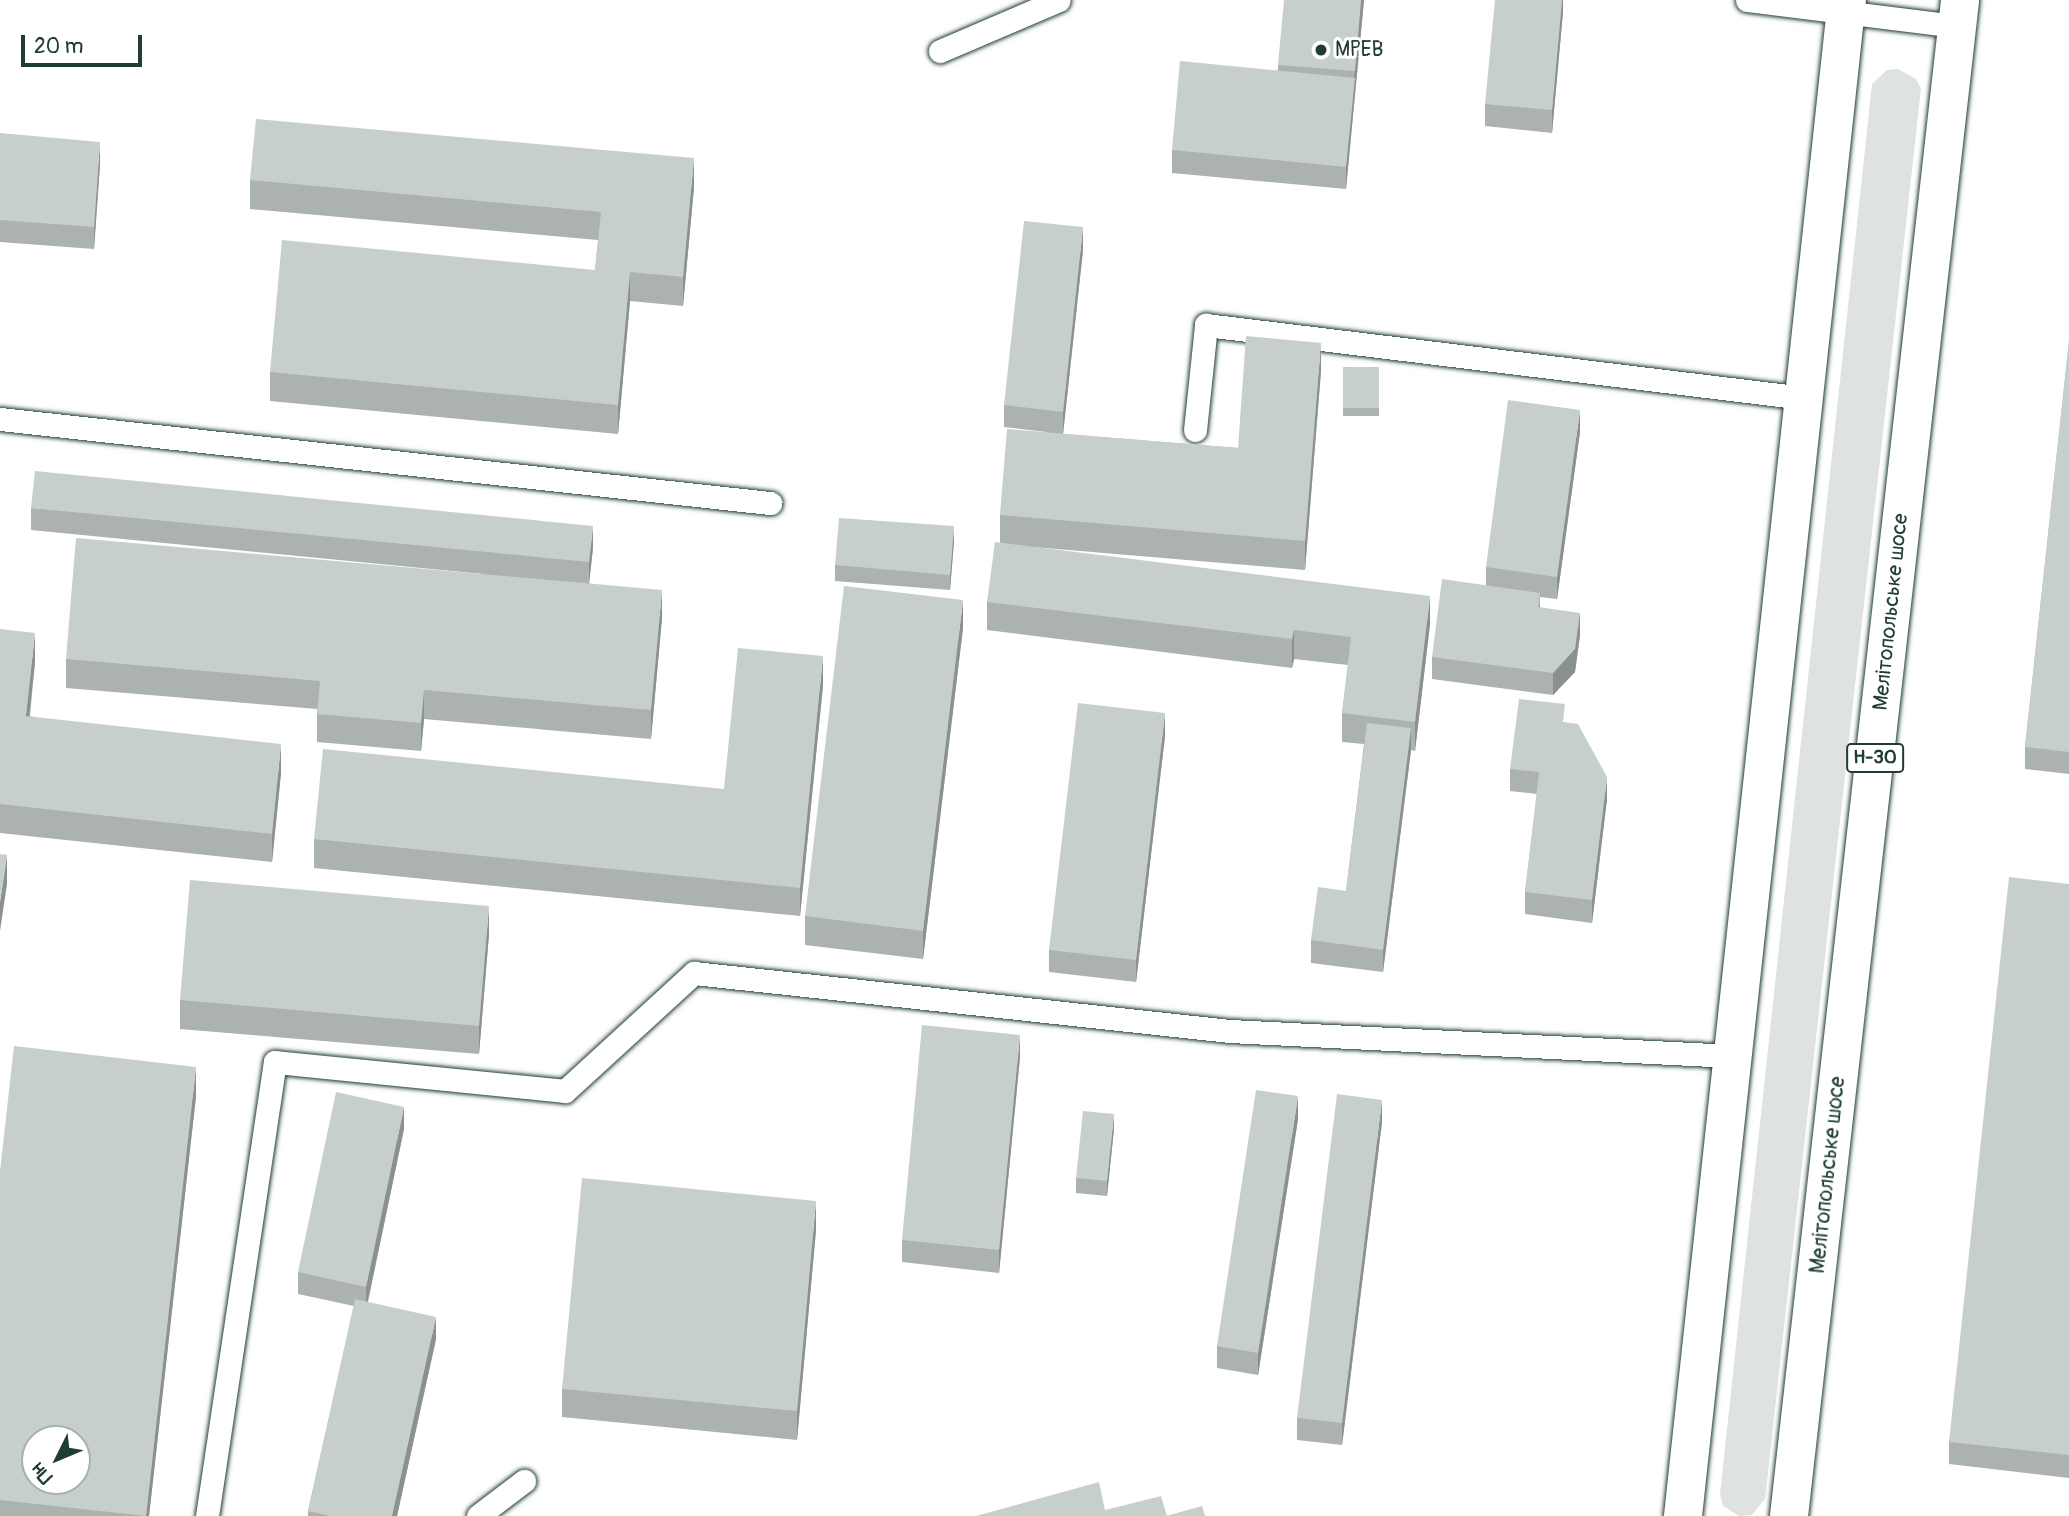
<!DOCTYPE html>
<html>
<head>
<meta charset="utf-8">
<style>
  body { margin:0 }
  #map { position:relative; width:2069px; height:1516px; overflow:hidden; background:#fff; font-family:Pangolin,sans-serif }
  div>[style] { position:absolute }
  .green>* { inset:0; background:#dee3e2 }
  .roads { filter:drop-shadow(0 0 2px #1f3d34) drop-shadow(0 0 2px #1f3d34) }
  .lane>* { height:23px; margin:-11.5px; padding:0 11.5px; transform-origin:11.5px; border-radius:11.5px; background:#fff }
  .primary>* { height:38px; margin:-19px; padding:0 19px; transform-origin:19px; border-radius:19px; background:#fff }
  .wall>* { inset:0; background:#abb2af }
  .shaded-wall>* { inset:0; background:#8b918f }
  .building>* { inset:0; background:#c7cfcc }
  .dots>* { width:19px; height:19px; translate:-50% -50%; box-sizing:border-box; border:4px solid #fff; border-radius:50% }
  span { translate:-50% -50%; white-space:nowrap; text-align:center; line-height:1.15; -webkit-text-stroke:6px #fff; paint-order:stroke }
  .shield-label span { padding:2px 5px; background:#fff; border:2px solid; border-radius:5px; -webkit-text-stroke-width:0 }
  .shield-label { font-size:19px; color:#1f3d34; font-weight:700 }
  .poi-label { font-size:21px; color:#1f3d34 }
  .left { translate:0 -50%; text-align:left }
  .street-label { font-size:21px; color:#1f3d34 }
  .north { position:absolute; left:21px; top:1425px; width:70px; height:70px; box-sizing:border-box; background:#fff; border:2px solid #a5b1ae; border-radius:50%; rotate:227deg; font-size:19px; font-weight:700; line-height:28px; text-align:center; color:#1f3d34 }
  .north::after { content:''; display:block; margin:auto; width:24px; height:32px; background:#1f3d34; clip-path:polygon(50% 0,100% 100%,50% 72%,0 100%) }
  .scale { position:absolute; left:21px; top:35px; width:121px; height:32px; box-sizing:border-box; border:4px solid #1f3d34; border-top:0; padding-left:9px; font-size:21px; line-height:24px; white-space:nowrap; color:#1f3d34; -webkit-text-stroke:5px #fff; paint-order:stroke }
</style>
</head>
<body>
<div id="map">
  <div class="green">
    <div style="clip-path:polygon(1898px 69px,1916px 79px,1921px 89px,1765px 1499px,1752px 1515px,1739px 1516px,1723px 1506px,1720px 1494px,1872px 84px,1887px 70px)"></div>
  </div>
  <div class="roads">
    <div class="lane">
      <div style="left:1747px;top:0;width:212px;rotate:7.1deg"></div>
      <div style="left:940px;top:51px;width:129px;rotate:-23.2deg"></div>
      <div style="left:0;top:419px;width:775px;rotate:6.23deg"></div>
      <div style="left:1195px;top:430px;width:106px;rotate:-84deg"></div>
      <div style="left:1206px;top:325px;width:602px;rotate:6.96deg"></div>
      <div style="left:207px;top:1516px;width:459px;rotate:-81.5deg"></div>
      <div style="left:275px;top:1062px;width:291px;rotate:5.7deg"></div>
      <div style="left:565px;top:1091px;width:175px;rotate:-42.5deg"></div>
      <div style="left:694px;top:973px;width:539px;rotate:6.18deg"></div>
      <div style="left:1230px;top:1031px;width:504px;rotate:2.85deg"></div>
      <div style="left:478px;top:1516px;width:58px;rotate:-37.3deg"></div>
    </div>
    <div class="primary">
      <div style="left:1683px;top:1516px;width:1525px;rotate:-83.83deg"></div>
      <div style="left:1789px;top:1516px;width:1526px;rotate:-83.56deg"></div>
    </div>
  </div>
  <div class="wall">
    <div style="clip-path:polygon(1364px 0,1346px 189px,1172px 173px,1172px 150px,1278px 70px,1278px 65px)"></div>
    <div style="clip-path:polygon(1563px 0,1563px 12px,1552px 133px,1485px 126px,1485px 104px)"></div>
    <div style="clip-path:polygon(0 133px,100px 164px,94px 249px,0 242px)"></div>
    <div style="clip-path:polygon(250px 180px,694px 187px,683px 306px,630px 301px,618px 434px,270px 401px,270px 372px,595px 270px,598px 240px,250px 209px)"></div>
    <div style="clip-path:polygon(1083px 250px,1063px 434px,1238px 448px,1321px 371px,1305px 570px,1033px 547px,1430px 624px,1415px 751px,1411px 750px,1383px 972px,1311px 963px,1311px 940px,1346px 891px,1364px 744px,1342px 742px,1342px 713px,1348px 665px,1294px 659px,1292px 668px,987px 630px,987px 602px,1000px 543px,1000px 515px,1046px 432px,1004px 427px,1004px 405px)"></div>
    <div style="clip-path:polygon(2069px 341px,2069px 774px,2025px 769px,2025px 747px)"></div>
    <div style="clip-path:polygon(1343px 367px,1379px 367px,1379px 416px,1343px 416px)"></div>
    <div style="clip-path:polygon(1580px 432px,1557px 599px,1540px 597px,1540px 607px,1580px 635px,1575px 672px,1553px 695px,1432px 679px,1432px 657px,1486px 585px,1486px 567px)"></div>
    <div style="clip-path:polygon(31px 508px,593px 548px,589px 583px,662px 618px,651px 739px,424px 719px,421px 751px,317px 742px,317px 709px,66px 688px,66px 659px,483px 574px,31px 530px)"></div>
    <div style="clip-path:polygon(954px 541px,950px 590px,835px 581px,835px 565px)"></div>
    <div style="clip-path:polygon(963px 628px,923px 959px,805px 945px,805px 916px)"></div>
    <div style="clip-path:polygon(0 629px,35px 662px,30px 716px,281px 773px,272px 862px,0 833px)"></div>
    <div style="clip-path:polygon(823px 685px,800px 916px,314px 868px,314px 839px,724px 789px)"></div>
    <div style="clip-path:polygon(1565px 722px,1607px 799px,1592px 923px,1525px 914px,1525px 892px,1537px 794px,1510px 791px,1510px 769px)"></div>
    <div style="clip-path:polygon(1165px 736px,1136px 982px,1049px 972px,1049px 950px)"></div>
    <div style="clip-path:polygon(2069px 884px,2069px 1478px,1949px 1464px,1949px 1442px)"></div>
    <div style="clip-path:polygon(489px 934px,479px 1054px,180px 1029px,180px 1000px)"></div>
    <div style="clip-path:polygon(1020px 1057px,999px 1273px,902px 1262px,902px 1240px)"></div>
    <div style="clip-path:polygon(196px 1096px,149px 1516px,0 1516px,0 1171px)"></div>
    <div style="clip-path:polygon(1298px 1119px,1258px 1375px,1217px 1368px,1217px 1346px)"></div>
    <div style="clip-path:polygon(1382px 1122px,1342px 1445px,1297px 1440px,1297px 1418px)"></div>
    <div style="clip-path:polygon(404px 1129px,368px 1302px,436px 1339px,397px 1516px,308px 1516px,308px 1511px,354px 1306px,298px 1294px,298px 1272px)"></div>
    <div style="clip-path:polygon(1114px 1129px,1107px 1196px,1076px 1193px,1076px 1178px)"></div>
    <div style="clip-path:polygon(816px 1230px,797px 1440px,562px 1417px,562px 1389px)"></div>
  </div>
  <div class="shaded-wall">
    <div style="clip-path:polygon(1361px 0,1364px 0,1346px 189px,1346px 167px)"></div>
    <div style="clip-path:polygon(1562px 0,1563px 0,1563px 12px,1552px 133px,1552px 110px)"></div>
    <div style="clip-path:polygon(100px 142px,100px 164px,94px 249px,94px 227px)"></div>
    <div style="clip-path:polygon(694px 158px,694px 187px,683px 306px,683px 277px)"></div>
    <div style="clip-path:polygon(1083px 227px,1083px 250px,1063px 434px,1063px 412px)"></div>
    <div style="clip-path:polygon(630px 272px,630px 301px,618px 434px,618px 405px)"></div>
    <div style="clip-path:polygon(1321px 343px,1321px 371px,1305px 570px,1305px 541px)"></div>
    <div style="clip-path:polygon(1580px 410px,1580px 432px,1557px 599px,1557px 577px)"></div>
    <div style="clip-path:polygon(593px 526px,593px 548px,589px 584px,589px 562px)"></div>
    <div style="clip-path:polygon(954px 526px,954px 541px,950px 590px,950px 575px)"></div>
    <div style="clip-path:polygon(662px 590px,662px 618px,651px 739px,651px 710px)"></div>
    <div style="clip-path:polygon(1430px 596px,1430px 624px,1415px 751px,1415px 722px)"></div>
    <div style="clip-path:polygon(963px 600px,963px 628px,923px 959px,923px 931px)"></div>
    <div style="clip-path:polygon(1580px 613px,1580px 635px,1575px 672px,1553px 695px,1553px 673px)"></div>
    <div style="clip-path:polygon(1294px 630px,1294px 659px,1292px 668px,1292px 639px)"></div>
    <div style="clip-path:polygon(35px 633px,35px 662px,26px 745px,26px 716px)"></div>
    <div style="clip-path:polygon(823px 656px,823px 685px,800px 916px,800px 888px)"></div>
    <div style="clip-path:polygon(424px 690px,424px 719px,421px 751px,421px 723px)"></div>
    <div style="clip-path:polygon(1165px 713px,1165px 736px,1136px 982px,1136px 960px)"></div>
    <div style="clip-path:polygon(1411px 728px,1411px 750px,1383px 972px,1383px 950px)"></div>
    <div style="clip-path:polygon(281px 744px,281px 773px,272px 862px,272px 834px)"></div>
    <div style="clip-path:polygon(1607px 777px,1607px 799px,1592px 923px,1592px 900px)"></div>
    <div style="clip-path:polygon(7px 855px,7px 884px,0 931px,0 902px)"></div>
    <div style="clip-path:polygon(489px 906px,489px 934px,479px 1054px,479px 1026px)"></div>
    <div style="clip-path:polygon(1020px 1035px,1020px 1057px,999px 1273px,999px 1250px)"></div>
    <div style="clip-path:polygon(196px 1067px,196px 1096px,149px 1516px,146px 1516px)"></div>
    <div style="clip-path:polygon(1298px 1096px,1298px 1119px,1258px 1375px,1258px 1353px)"></div>
    <div style="clip-path:polygon(1382px 1100px,1382px 1122px,1342px 1445px,1342px 1423px)"></div>
    <div style="clip-path:polygon(404px 1107px,404px 1129px,366px 1309px,366px 1287px)"></div>
    <div style="clip-path:polygon(1114px 1114px,1114px 1129px,1107px 1196px,1107px 1181px)"></div>
    <div style="clip-path:polygon(816px 1201px,816px 1230px,797px 1440px,797px 1411px)"></div>
    <div style="clip-path:polygon(436px 1317px,436px 1339px,397px 1516px,392px 1516px)"></div>
  </div>
  <div class="building">
    <div style="clip-path:polygon(1284px 0,1361px 0,1355px 71px,1278px 65px)"></div>
    <div style="clip-path:polygon(1495px 0,1562px 0,1552px 110px,1485px 104px)"></div>
    <div style="clip-path:polygon(1180px 61px,1355px 78px,1346px 167px,1172px 150px)"></div>
    <div style="clip-path:polygon(256px 119px,694px 158px,683px 277px,630px 272px,618px 405px,270px 372px,282px 240px,595px 270px,601px 212px,250px 180px)"></div>
    <div style="clip-path:polygon(0 133px,100px 142px,94px 227px,0 220px)"></div>
    <div style="clip-path:polygon(1024px 221px,1083px 227px,1063px 412px,1004px 405px)"></div>
    <div style="clip-path:polygon(1246px 336px,1321px 343px,1305px 541px,1000px 515px,1007px 429px,1238px 448px)"></div>
    <div style="clip-path:polygon(2069px 341px,2069px 752px,2025px 747px)"></div>
    <div style="clip-path:polygon(1343px 367px,1379px 367px,1379px 408px,1343px 408px)"></div>
    <div style="clip-path:polygon(1508px 400px,1580px 410px,1557px 577px,1486px 567px)"></div>
    <div style="clip-path:polygon(35px 471px,593px 526px,589px 562px,31px 508px)"></div>
    <div style="clip-path:polygon(839px 518px,954px 526px,950px 575px,835px 565px)"></div>
    <div style="clip-path:polygon(76px 538px,662px 590px,651px 710px,424px 690px,421px 723px,317px 714px,320px 681px,66px 659px)"></div>
    <div style="clip-path:polygon(995px 542px,1430px 596px,1415px 722px,1342px 713px,1351px 637px,1294px 630px,1292px 639px,987px 602px)"></div>
    <div style="clip-path:polygon(1442px 579px,1540px 593px,1538px 607px,1580px 613px,1575px 649px,1553px 673px,1432px 657px)"></div>
    <div style="clip-path:polygon(844px 586px,963px 600px,923px 931px,805px 916px)"></div>
    <div style="clip-path:polygon(0 629px,35px 633px,26px 716px,281px 744px,272px 834px,0 804px)"></div>
    <div style="clip-path:polygon(738px 648px,823px 656px,800px 888px,314px 839px,323px 749px,724px 789px)"></div>
    <div style="clip-path:polygon(1519px 699px,1565px 704px,1563px 722px,1578px 724px,1607px 777px,1592px 900px,1525px 892px,1539px 772px,1510px 769px)"></div>
    <div style="clip-path:polygon(1078px 703px,1165px 713px,1136px 960px,1049px 950px)"></div>
    <div style="clip-path:polygon(1367px 723px,1411px 728px,1383px 950px,1311px 940px,1318px 887px,1346px 891px)"></div>
    <div style="clip-path:polygon(0 854px,7px 855px,0 902px)"></div>
    <div style="clip-path:polygon(2009px 877px,2069px 884px,2069px 1455px,1949px 1442px)"></div>
    <div style="clip-path:polygon(190px 880px,489px 906px,479px 1026px,180px 1000px)"></div>
    <div style="clip-path:polygon(922px 1025px,1020px 1035px,999px 1250px,902px 1240px)"></div>
    <div style="clip-path:polygon(evenodd,14px 1046px,196px 1067px,146px 1516px,0 1500px,0 1171px,14px 1046px,35px 1439px,77px 1439px,77px 1481px,35px 1481px,35px 1439px)"></div>
    <div style="clip-path:polygon(1256px 1090px,1298px 1096px,1258px 1353px,1217px 1346px)"></div>
    <div style="clip-path:polygon(336px 1092px,404px 1107px,366px 1287px,298px 1272px)"></div>
    <div style="clip-path:polygon(1337px 1094px,1382px 1100px,1342px 1423px,1297px 1418px)"></div>
    <div style="clip-path:polygon(1083px 1111px,1114px 1114px,1107px 1181px,1076px 1178px)"></div>
    <div style="clip-path:polygon(582px 1178px,816px 1201px,797px 1411px,562px 1389px)"></div>
    <div style="clip-path:polygon(355px 1299px,436px 1317px,392px 1516px,330px 1516px,308px 1511px)"></div>
    <div style="clip-path:polygon(1099px 1482px,1105px 1510px,1161px 1496px,1167px 1516px,976px 1516px)"></div>
    <div style="clip-path:polygon(1202px 1506px,1205px 1516px,1166px 1516px)"></div>
  </div>
  <div class="dots">
    <div style="left:1321px;top:50px;background:#1f3d34"></div>
  </div>
  <div class="shield-label">
    <span style="left:1875px;top:758px">Н-30</span>
  </div>
  <div class="poi-label">
    <span class="left" style="left:1335px;top:50px">МРЕВ</span>
  </div>
  <div class="street-label">
    <span style="left:1891px;top:612px;rotate:-84deg">Мелітопольське шосе</span>
    <span style="left:1828px;top:1175px;rotate:-84deg">Мелітопольське шосе</span>
  </div>
  <div class="north">Пн</div>
  <div class="scale">20 m</div>
</div>
</body>
</html>
